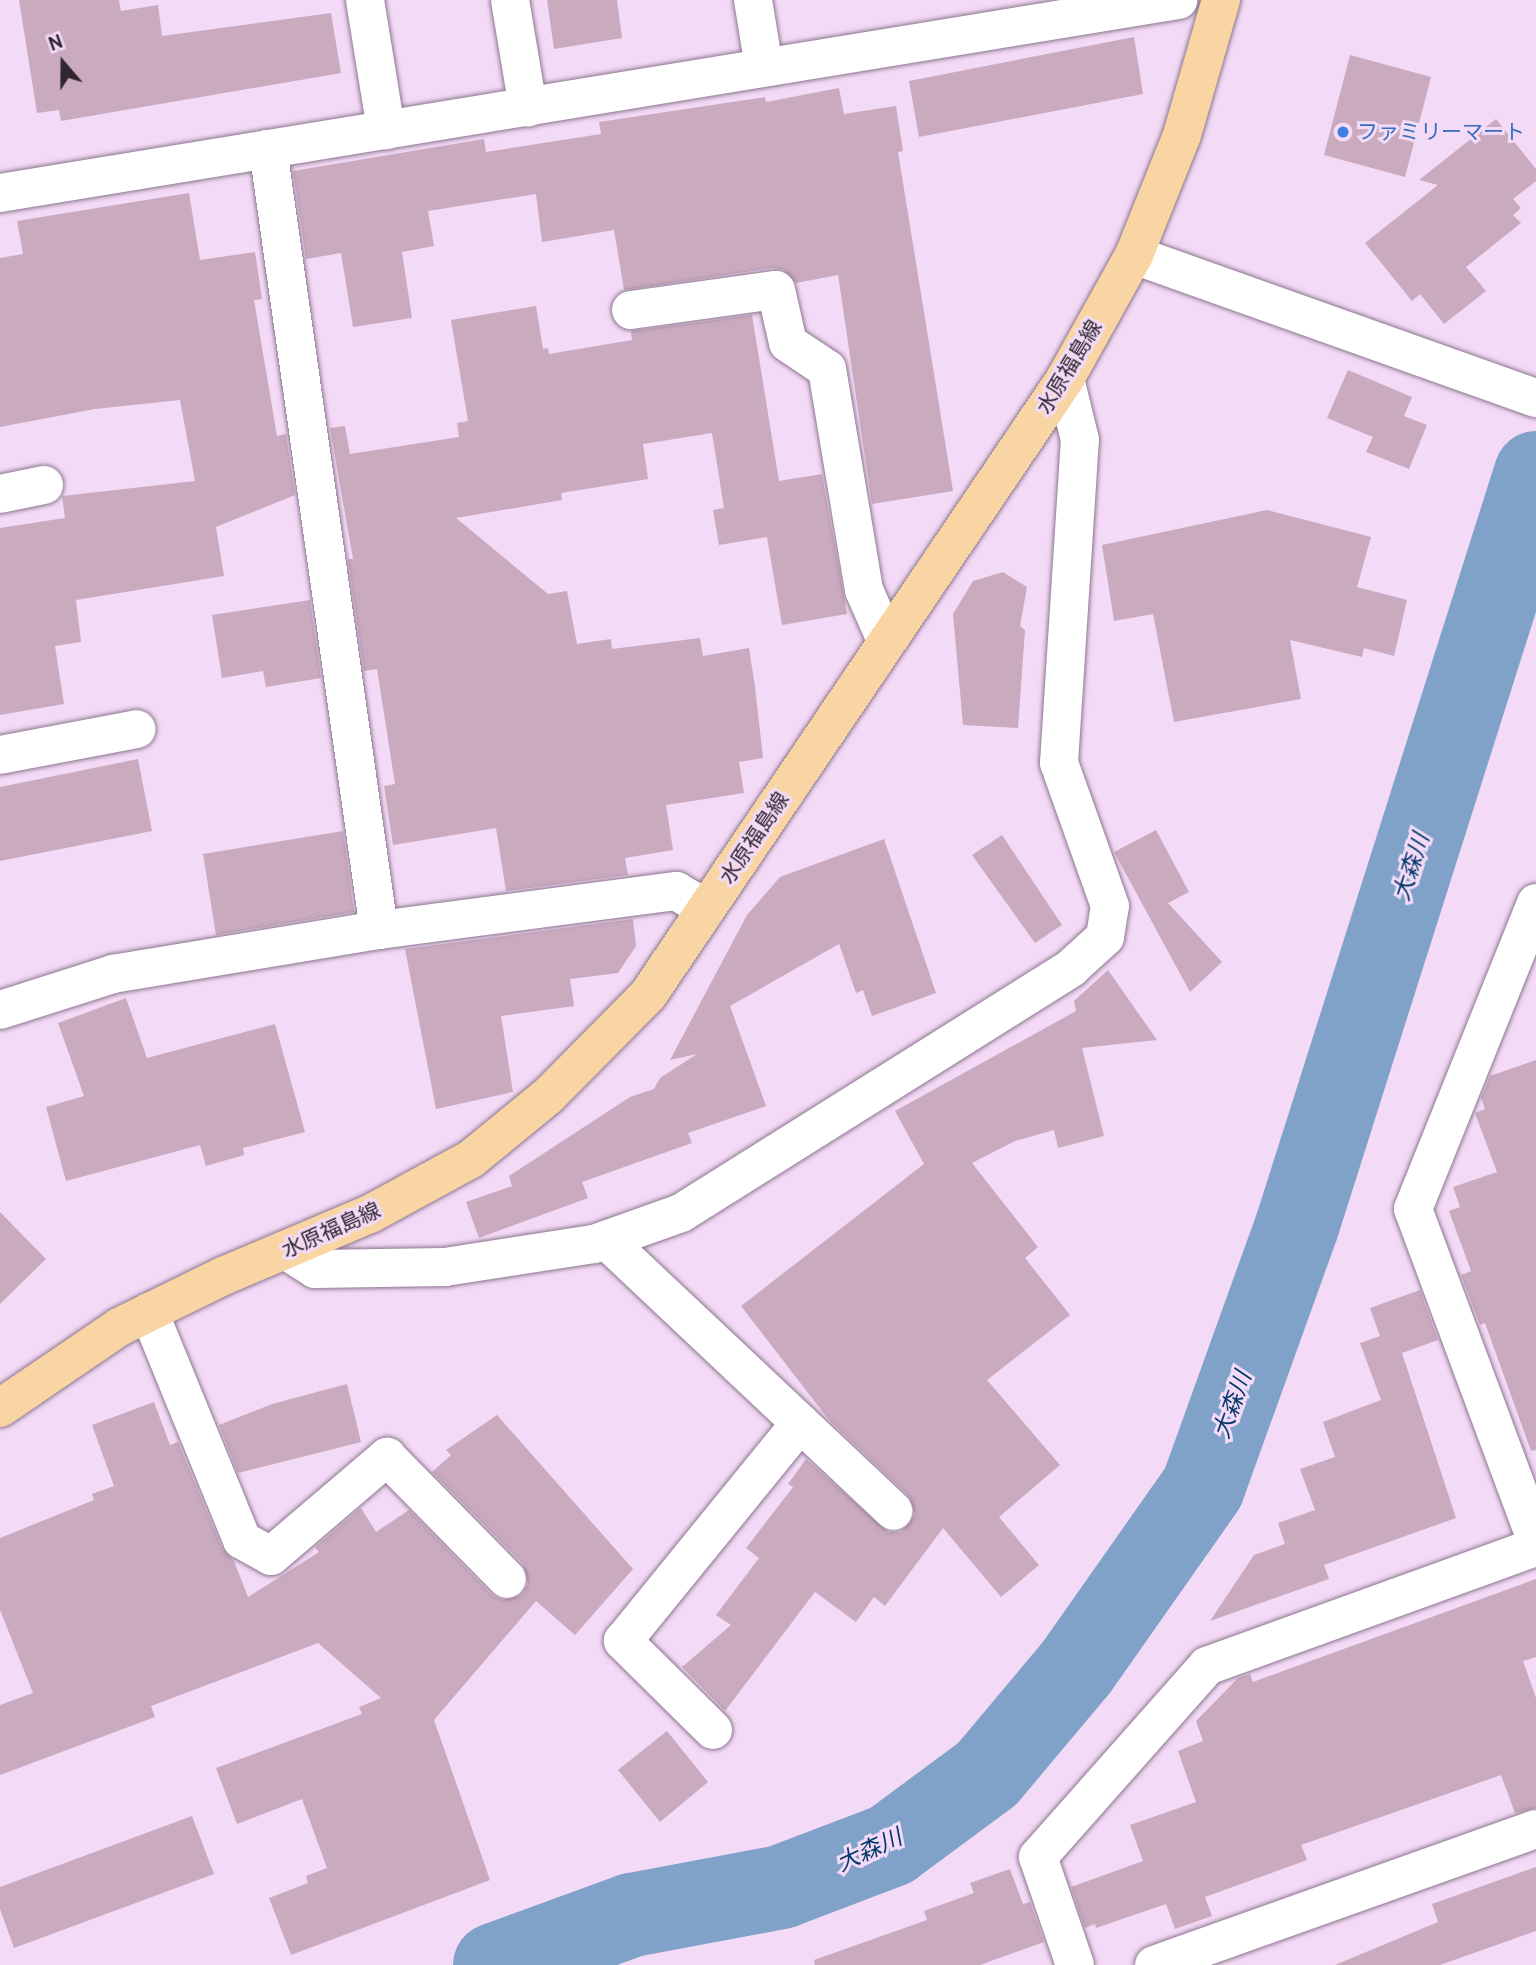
<!DOCTYPE html>
<html>
<head>
<meta charset="utf-8">
<style>
  body { margin:0 }
  #map { position:relative; width:1536px; height:1965px; overflow:hidden; background:#f3daf6; font-family:Cabin,"Noto Sans JP",sans-serif }
  div>[style] { position:absolute }
  .river>* { height:84px; margin:-42px; padding:0 42px; transform-origin:42px; border-radius:42px; background:#80a2c9 }
  .building>* { inset:0; background:#caaabf }
  .roads { filter:drop-shadow(0 0 2px #8c768f) drop-shadow(0 0 2px #8c768f) }
  .minor>* { height:38px; margin:-19px; padding:0 19px; transform-origin:19px; border-radius:19px; background:#fff }
  .major>* { height:38px; margin:-19px; padding:0 19px; transform-origin:19px; border-radius:19px; background:#f9d5a3 }
  .dots>* { width:19px; height:19px; translate:-50% -50%; box-sizing:border-box; border:4px solid #f3daf6; border-radius:50% }
  span { translate:-50% -50%; white-space:nowrap; text-align:center; line-height:1.15; -webkit-text-stroke:6px #f3daf6; paint-order:stroke }
  .shop-label { font-size:21px; color:#366cbe }
  .left { translate:0 -50%; text-align:left }
  .street-label { font-size:21px; color:#2f2630 }
  .water-label { font-size:23px; color:#033869; font-style:italic }
  .north { position:absolute; left:28px; top:28px; width:70px; height:70px; -webkit-text-stroke:5px #f3daf6; paint-order:stroke; rotate:340deg; font-size:19px; font-weight:700; line-height:28px; text-align:center; color:#2f2630 }
  .north::after { content:''; display:block; margin:auto; width:24px; height:32px; background:#2f2630; clip-path:polygon(50% 0,100% 100%,50% 72%,0 100%) }
</style>
</head>
<body>
<div id="map">
  <div class="river">
    <div style="left:495px;top:1965px;width:146px;rotate:-20.1deg"></div>
    <div style="left:632px;top:1915px;width:152px;rotate:-10.6deg"></div>
    <div style="left:781px;top:1887px;width:118px;rotate:-20.9deg"></div>
    <div style="left:891px;top:1845px;width:119px;rotate:-36.5deg"></div>
    <div style="left:987px;top:1774px;width:138px;rotate:-50deg"></div>
    <div style="left:1076px;top:1668px;width:221px;rotate:-54.9deg"></div>
    <div style="left:1203px;top:1487px;width:277px;rotate:-70.2deg"></div>
    <div style="left:1297px;top:1226px;width:790px;rotate:-72.39deg"></div>
  </div>
  <div class="building">
    <div style="clip-path:polygon(19px 0,119px 0,121px 11px,158px 5px,162px 36px,331px 13px,341px 73px,61px 121px,59px 110px,37px 113px)"></div>
    <div style="clip-path:polygon(547px 0,617px 0,622px 38px,554px 49px)"></div>
    <div style="clip-path:polygon(1134px 37px,1143px 94px,919px 137px,909px 81px)"></div>
    <div style="clip-path:polygon(1350px 55px,1431px 77px,1405px 177px,1324px 155px)"></div>
    <div style="clip-path:polygon(839px 88px,844px 114px,896px 106px,903px 151px,898px 152px,953px 491px,872px 504px,838px 275px,796px 283px,784px 270px,773px 268px,624px 290px,614px 230px,542px 242px,536px 194px,428px 211px,434px 246px,402px 252px,412px 318px,353px 327px,341px 253px,306px 259px,293px 171px,484px 139px,486px 152px,601px 134px,599px 122px,765px 97px,766px 102px)"></div>
    <div style="clip-path:polygon(1496px 119px,1536px 169px,1536px 181px,1513px 199px,1521px 208px,1513px 215px,1521px 223px,1466px 267px,1486px 291px,1444px 324px,1420px 294px,1412px 301px,1365px 243px,1438px 185px,1419px 180px)"></div>
    <div style="clip-path:polygon(189px 193px,200px 260px,255px 252px,262px 299px,254px 300px,277px 436px,286px 434px,295px 495px,216px 527px,224px 576px,76px 600px,81px 642px,55px 646px,64px 704px,0 715px,0 528px,65px 518px,62px 496px,195px 481px,180px 400px,95px 409px,0 427px,0 258px,23px 254px,17px 221px)"></div>
    <div style="clip-path:polygon(536px 306px,543px 349px,548px 348px,549px 354px,632px 340px,631px 331px,752px 315px,779px 481px,822px 474px,847px 614px,782px 625px,767px 537px,719px 545px,713px 510px,724px 508px,712px 433px,643px 444px,648px 479px,561px 493px,562px 500px,456px 518px,548px 594px,567px 591px,577px 644px,611px 639px,612px 649px,700px 638px,703px 656px,749px 648px,755px 687px,763px 758px,739px 762px,744px 793px,666px 805px,673px 850px,625px 858px,628px 875px,506px 891px,496px 828px,393px 845px,384px 786px,395px 784px,377px 669px,364px 671px,348px 559px,353px 559px,330px 428px,345px 426px,350px 454px,459px 437px,457px 423px,468px 421px,451px 320px)"></div>
    <div style="clip-path:polygon(1348px 370px,1412px 397px,1404px 416px,1427px 425px,1409px 469px,1366px 452px,1373px 437px,1327px 418px)"></div>
    <div style="clip-path:polygon(1267px 510px,1371px 537px,1357px 587px,1407px 600px,1394px 656px,1364px 648px,1362px 657px,1290px 640px,1301px 699px,1174px 722px,1153px 614px,1114px 621px,1102px 545px)"></div>
    <div style="clip-path:polygon(1003px 572px,1027px 587px,1020px 626px,1025px 630px,1018px 728px,963px 725px,953px 614px,973px 581px)"></div>
    <div style="clip-path:polygon(310px 600px,321px 678px,266px 687px,263px 671px,222px 678px,212px 615px)"></div>
    <div style="clip-path:polygon(138px 759px,152px 831px,0 861px,0 787px)"></div>
    <div style="clip-path:polygon(1156px 830px,1189px 892px,1168px 903px,1222px 962px,1190px 992px,1114px 852px)"></div>
    <div style="clip-path:polygon(343px 831px,354px 912px,216px 935px,203px 854px)"></div>
    <div style="clip-path:polygon(1002px 835px,1062px 925px,1035px 943px,972px 855px)"></div>
    <div style="clip-path:polygon(884px 839px,936px 993px,872px 1016px,863px 990px,856px 993px,839px 944px,730px 1006px,766px 1106px,688px 1133px,692px 1143px,582px 1182px,588px 1198px,479px 1238px,466px 1202px,512px 1186px,509px 1176px,630px 1097px,654px 1089px,660px 1078px,697px 1054px,670px 1060px,747px 915px,780px 877px)"></div>
    <div style="clip-path:polygon(633px 919px,636px 946px,618px 973px,570px 979px,574px 1006px,501px 1016px,513px 1092px,436px 1109px,405px 949px)"></div>
    <div style="clip-path:polygon(1108px 970px,1157px 1040px,1082px 1048px,1104px 1136px,1058px 1148px,1054px 1130px,1015px 1141px,972px 1163px,1038px 1247px,1025px 1258px,1070px 1315px,987px 1380px,1060px 1465px,999px 1517px,1039px 1565px,1001px 1597px,943px 1528px,885px 1606px,874px 1597px,856px 1622px,815px 1592px,725px 1711px,682px 1667px,731px 1625px,716px 1615px,759px 1558px,746px 1548px,793px 1487px,788px 1484px,806px 1459px,888px 1532px,901px 1532px,915px 1515px,909px 1496px,829px 1420px,741px 1306px,924px 1164px,895px 1111px,1076px 1011px,1074px 1001px)"></div>
    <div style="clip-path:polygon(126px 998px,147px 1058px,275px 1024px,305px 1132px,243px 1148px,244px 1155px,206px 1166px,200px 1145px,66px 1181px,46px 1107px,84px 1096px,58px 1023px)"></div>
    <div style="clip-path:polygon(1536px 1060px,1536px 1450px,1531px 1451px,1485px 1323px,1480px 1325px,1461px 1275px,1471px 1271px,1449px 1211px,1460px 1207px,1453px 1187px,1497px 1172px,1475px 1113px,1485px 1109px,1481px 1098px,1490px 1076px)"></div>
    <div style="clip-path:polygon(0 1212px,46px 1259px,0 1304px)"></div>
    <div style="clip-path:polygon(1420px 1290px,1438px 1340px,1402px 1353px,1456px 1518px,1324px 1565px,1329px 1579px,1210px 1621px,1254px 1555px,1285px 1544px,1278px 1523px,1315px 1510px,1300px 1469px,1335px 1457px,1323px 1422px,1381px 1400px,1360px 1343px,1380px 1336px,1370px 1308px)"></div>
    <div style="clip-path:polygon(347px 1384px,361px 1442px,238px 1473px,219px 1425px,272px 1404px)"></div>
    <div style="clip-path:polygon(154px 1402px,170px 1445px,178px 1442px,222px 1548px,234px 1561px,248px 1597px,319px 1552px,315px 1547px,361px 1508px,376px 1532px,409px 1510px,492px 1595px,502px 1600px,522px 1595px,528px 1584px,523px 1564px,432px 1472px,451px 1455px,446px 1450px,497px 1415px,633px 1569px,575px 1635px,536px 1601px,434px 1720px,490px 1880px,291px 1955px,269px 1898px,308px 1883px,306px 1876px,327px 1868px,302px 1799px,237px 1824px,216px 1768px,362px 1714px,359px 1707px,381px 1698px,318px 1643px,151px 1706px,155px 1717px,0 1775px,0 1705px,33px 1693px,0 1610px,0 1538px,94px 1500px,92px 1494px,114px 1486px,92px 1425px)"></div>
    <div style="clip-path:polygon(1536px 1579px,1536px 1657px,1523px 1661px,1536px 1698px,1536px 1808px,1515px 1813px,1501px 1775px,1301px 1845px,1307px 1860px,1205px 1897px,1212px 1916px,1175px 1929px,1166px 1904px,1096px 1928px,1095px 1924px,1085px 1928px,1071px 1887px,1143px 1861px,1130px 1825px,1196px 1802px,1178px 1751px,1203px 1741px,1196px 1721px,1238px 1678px,1250px 1674px,1253px 1682px)"></div>
    <div style="clip-path:polygon(667px 1731px,708px 1782px,660px 1822px,618px 1770px)"></div>
    <div style="clip-path:polygon(192px 1816px,214px 1874px,14px 1948px,0 1909px,0 1887px)"></div>
    <div style="clip-path:polygon(1536px 1867px,1536px 1931px,1440px 1965px,1335px 1965px,1438px 1922px,1432px 1904px)"></div>
    <div style="clip-path:polygon(1010px 1869px,1023px 1904px,1030px 1902px,1044px 1942px,980px 1965px,815px 1965px,814px 1960px,927px 1920px,924px 1911px,974px 1893px,970px 1883px)"></div>
  </div>
  <div class="roads">
    <div class="minor">
      <div style="left:365px;top:0;width:132px;rotate:80.8deg"></div>
      <div style="left:510px;top:0;width:109px;rotate:80.5deg"></div>
      <div style="left:753px;top:0;width:68px;rotate:80.7deg"></div>
      <div style="left:0;top:193px;width:1194px;rotate:-9.3deg"></div>
      <div style="left:1134px;top:255px;width:427px;rotate:19.6deg"></div>
      <div style="left:631px;top:310px;width:146px;rotate:-7.9deg"></div>
      <div style="left:776px;top:290px;width:54px;rotate:77.2deg"></div>
      <div style="left:788px;top:343px;width:47px;rotate:33.7deg"></div>
      <div style="left:827px;top:369px;width:224px;rotate:80.5deg"></div>
      <div style="left:864px;top:590px;width:55px;rotate:66.3deg"></div>
      <div style="left:0;top:494px;width:45px;rotate:-11.6deg"></div>
      <div style="left:0;top:755px;width:139px;rotate:-10.7deg"></div>
      <div style="left:1536px;top:903px;width:330px;rotate:111.9deg"></div>
      <div style="left:1413px;top:1209px;width:352px;rotate:69.6deg"></div>
      <div style="left:379px;top:930px;width:300px;rotate:-7.5deg"></div>
      <div style="left:676px;top:891px;width:34px;rotate:30deg"></div>
      <div style="left:0;top:1010px;width:119px;rotate:-17.7deg"></div>
      <div style="left:113px;top:974px;width:270px;rotate:-9.4deg"></div>
      <div style="left:379px;top:930px;width:789px;rotate:-98.09deg"></div>
      <div style="left:606px;top:1240px;width:395px;rotate:43.3deg"></div>
      <div style="left:285px;top:1250px;width:36px;rotate:32deg"></div>
      <div style="left:315px;top:1269px;width:130px;rotate:-0.9deg"></div>
      <div style="left:445px;top:1267px;width:151px;rotate:-8.8deg"></div>
      <div style="left:594px;top:1244px;width:92px;rotate:-19.6deg"></div>
      <div style="left:681px;top:1213px;width:461px;rotate:-32.1deg"></div>
      <div style="left:1071px;top:968px;width:46px;rotate:-42.4deg"></div>
      <div style="left:1105px;top:937px;width:31px;rotate:-81deg"></div>
      <div style="left:1110px;top:906px;width:152px;rotate:-109.6deg"></div>
      <div style="left:1059px;top:763px;width:324px;rotate:-86.3deg"></div>
      <div style="left:1080px;top:440px;width:63px;rotate:-103.8deg"></div>
      <div style="left:149px;top:1312px;width:246px;rotate:67.8deg"></div>
      <div style="left:242px;top:1540px;width:33px;rotate:29deg"></div>
      <div style="left:271px;top:1556px;width:153px;rotate:-40.5deg"></div>
      <div style="left:387px;top:1457px;width:171px;rotate:45.5deg"></div>
      <div style="left:713px;top:1730px;width:127px;rotate:-135.3deg"></div>
      <div style="left:623px;top:1641px;width:281px;rotate:-50.9deg"></div>
      <div style="left:1075px;top:1965px;width:114px;rotate:-108.9deg"></div>
      <div style="left:1038px;top:1857px;width:255px;rotate:-48.5deg"></div>
      <div style="left:1207px;top:1666px;width:350px;rotate:-19.9deg"></div>
      <div style="left:1154px;top:1965px;width:405px;rotate:-19.6deg"></div>
    </div>
    <div class="major">
      <div style="left:0;top:1408px;width:144px;rotate:-34.2deg"></div>
      <div style="left:119px;top:1327px;width:116px;rotate:-26.1deg"></div>
      <div style="left:223px;top:1276px;width:160px;rotate:-22.9deg"></div>
      <div style="left:370px;top:1214px;width:115px;rotate:-28.6deg"></div>
      <div style="left:471px;top:1159px;width:99px;rotate:-39.3deg"></div>
      <div style="left:548px;top:1096px;width:142px;rotate:-45.3deg"></div>
      <div style="left:648px;top:995px;width:744px;rotate:-55.9deg"></div>
      <div style="left:1065px;top:379px;width:142px;rotate:-60.9deg"></div>
      <div style="left:1134px;top:255px;width:129px;rotate:-68.2deg"></div>
      <div style="left:1182px;top:135px;width:141px;rotate:-73.9deg"></div>
    </div>
  </div>
  <div class="dots">
    <div style="left:1343px;top:132px;background:#3f7fe0"></div>
  </div>
  <div class="shop-label">
    <span class="left" style="left:1357px;top:132px">ファミリーマート</span>
  </div>
  <div class="street-label">
    <span style="left:1069px;top:367px;rotate:-59deg">水原福島線</span>
    <span style="left:754px;top:838px;rotate:-56deg">水原福島線</span>
    <span style="left:331px;top:1230px;rotate:-24deg">水原福島線</span>
  </div>
  <div class="water-label">
    <span style="left:1411px;top:867px;rotate:-72deg">大森川</span>
    <span style="left:1232px;top:1405px;rotate:-70deg">大森川</span>
    <span style="left:869px;top:1850px;rotate:-25deg">大森川</span>
  </div>
  <div class="north">N</div>
</div>
</body>
</html>
